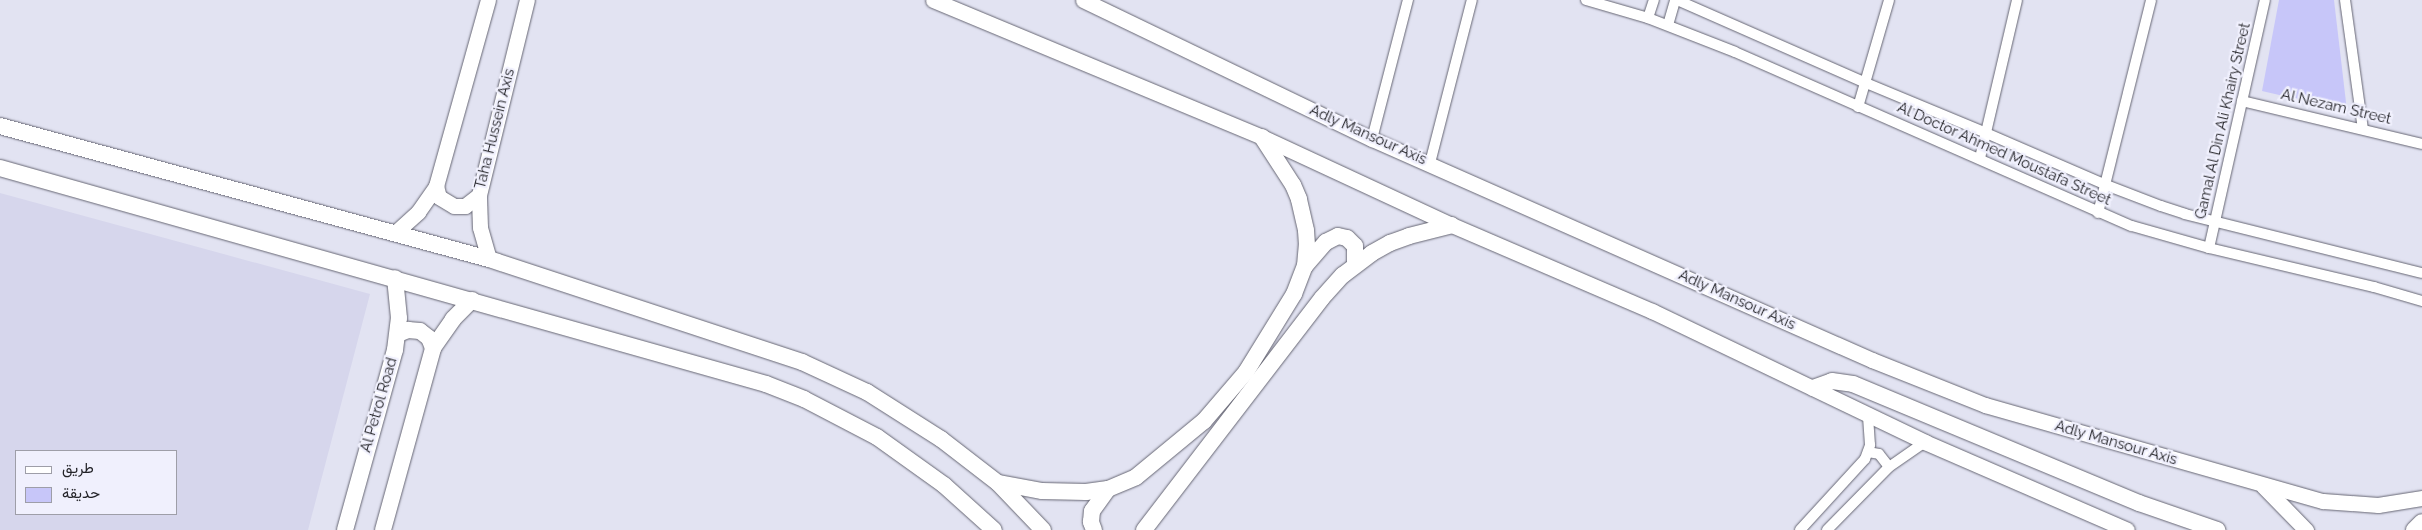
<!DOCTYPE html>
<html>
<head>
<meta charset="utf-8">
<style>
  body { margin:0 }
  #map { position:relative; width:2422px; height:530px; overflow:hidden; background:#e2e3f2; font-family:Raleway,Vazirmatn,sans-serif }
  div>[style] { position:absolute }
  .built>* { inset:0; background:#d6d6ec }
  .green>* { inset:0; background:#c7c6f9 }
  .roads { filter:drop-shadow(0 0 1px #666673) drop-shadow(0 0 1px #666673) }
  .street>* { height:10px; margin:-5px; padding:0 5px; transform-origin:5px; border-radius:5px; background:#fff }
  .secondary>* { height:15px; margin:-7.5px; padding:0 7.5px; transform-origin:7.5px; border-radius:7.5px; background:#fff }
  .primary>* { height:16px; margin:-8px; padding:0 8px; transform-origin:8px; border-radius:8px; background:#fff }
  span { translate:-50% -50%; white-space:nowrap; text-align:center; line-height:1.15; -webkit-text-stroke:4.5px #f0f0fd; paint-order:stroke }
  .street-label { font-size:15px; color:#232328 }
  .legend { position:absolute; left:15px; top:450px; width:162px; height:65px; box-sizing:border-box; background:#f0f0fd; border:1px solid #9e9ea8; margin:0; padding:6px 9px; list-style:none; font-size:15px; color:#232328 }
  .legend li { display:flex; align-items:center; gap:10px; height:25px }
  .legend b { width:25px; border:1px solid #9e9ea8 }
</style>
</head>
<body>
<div id="map">
  <div class="built">
    <div style="clip-path:polygon(evenodd,0 193px,370px 294px,308px 530px,0 530px,0 193px,16px 451px,176px 451px,176px 514px,16px 514px,16px 451px)"></div>
  </div>
  <div class="green">
    <div style="clip-path:polygon(2279px 0,2334px 0,2347px 111px,2262px 91px)"></div>
  </div>
  <div class="roads">
    <div class="street">
      <div style="left:1586px;top:0;width:65px;rotate:16.2deg"></div>
      <div style="left:1648px;top:18px;width:93px;rotate:21.3deg"></div>
      <div style="left:1735px;top:52px;width:433px;rotate:23.7deg"></div>
      <div style="left:2132px;top:226px;width:80px;rotate:15.9deg"></div>
      <div style="left:2209px;top:248px;width:170px;rotate:13.3deg"></div>
      <div style="left:2374px;top:287px;width:50px;rotate:16.3deg"></div>
      <div style="left:1677px;top:0;width:206px;rotate:23.7deg"></div>
      <div style="left:1866px;top:83px;width:130px;rotate:22.6deg"></div>
      <div style="left:1986px;top:133px;width:131px;rotate:23.4deg"></div>
      <div style="left:2106px;top:185px;width:59px;rotate:20.9deg"></div>
      <div style="left:2161px;top:206px;width:25px;rotate:18deg"></div>
      <div style="left:2185px;top:214px;width:244px;rotate:14deg"></div>
      <div style="left:2345px;top:0;width:130px;rotate:82.1deg"></div>
      <div style="left:1648px;top:18px;width:19px;rotate:-72deg"></div>
      <div style="left:1668px;top:25px;width:26px;rotate:-74deg"></div>
      <div style="left:2242px;top:101px;width:185px;rotate:13.4deg"></div>
      <div style="left:1858px;top:107px;width:111px;rotate:-73.8deg"></div>
      <div style="left:1372px;top:139px;width:144px;rotate:-75.5deg"></div>
      <div style="left:1980px;top:158px;width:162px;rotate:-76.8deg"></div>
      <div style="left:1430px;top:163px;width:168px;rotate:-75.6deg"></div>
      <div style="left:2098px;top:213px;width:219px;rotate:-76deg"></div>
      <div style="left:2209px;top:248px;width:254px;rotate:-77.3deg"></div>
      <div style="left:1868px;top:452px;width:11px;rotate:10deg"></div>
      <div style="left:1879px;top:454px;width:16px;rotate:52deg"></div>
      <div style="left:1800px;top:530px;width:96px;rotate:-47.5deg"></div>
      <div style="left:1865px;top:459px;width:15px;rotate:-70deg"></div>
      <div style="left:1870px;top:445px;width:30px;rotate:-94deg"></div>
      <div style="left:1827px;top:530px;width:88px;rotate:-45.5deg"></div>
      <div style="left:1889px;top:467px;width:44px;rotate:-34.8deg"></div>
    </div>
    <div class="secondary">
      <div style="left:933px;top:0;width:356px;rotate:22.6deg"></div>
      <div style="left:1262px;top:137px;width:209px;rotate:24.9deg"></div>
      <div style="left:1452px;top:225px;width:218px;rotate:23.3deg"></div>
      <div style="left:1652px;top:311px;width:303px;rotate:25.6deg"></div>
      <div style="left:1925px;top:442px;width:220px;rotate:23.5deg"></div>
      <div style="left:1083px;top:0;width:321px;rotate:25.7deg"></div>
      <div style="left:1372px;top:139px;width:547px;rotate:23.85deg"></div>
      <div style="left:1872px;top:360px;width:122px;rotate:21.7deg"></div>
      <div style="left:1985px;top:405px;width:351px;rotate:15.9deg"></div>
      <div style="left:2323px;top:501px;width:55px;rotate:4.2deg"></div>
      <div style="left:2378px;top:505px;width:45px;rotate:-9deg"></div>
      <div style="left:436px;top:186px;width:11px;rotate:75deg"></div>
      <div style="left:439px;top:197px;width:17px;rotate:31deg"></div>
      <div style="left:454px;top:206px;width:11px"></div>
      <div style="left:465px;top:206px;width:18px;rotate:-38deg"></div>
      <div style="left:396px;top:232px;width:30px;rotate:-42deg"></div>
      <div style="left:418px;top:212px;width:32px;rotate:-55deg"></div>
      <div style="left:436px;top:186px;width:193px;rotate:-74.4deg"></div>
      <div style="left:489px;top:259px;width:33px;rotate:-106deg"></div>
      <div style="left:480px;top:227px;width:32px;rotate:-92deg"></div>
      <div style="left:479px;top:195px;width:201px;rotate:-76.2deg"></div>
      <div style="left:2263px;top:486px;width:62px;rotate:45.7deg"></div>
    </div>
    <div class="primary">
      <div style="left:0;top:126px;width:507px;rotate:15.22deg"></div>
      <div style="left:489px;top:259px;width:330px;rotate:18.2deg"></div>
      <div style="left:802px;top:362px;width:72px;rotate:24.8deg"></div>
      <div style="left:867px;top:392px;width:88px;rotate:32.4deg"></div>
      <div style="left:941px;top:439px;width:72px;rotate:37.7deg"></div>
      <div style="left:998px;top:483px;width:65px;rotate:46.2deg"></div>
      <div style="left:0;top:168px;width:796px;rotate:15.75deg"></div>
      <div style="left:766px;top:384px;width:41px;rotate:21.5deg"></div>
      <div style="left:804px;top:399px;width:82px;rotate:27.5deg"></div>
      <div style="left:877px;top:437px;width:82px;rotate:35.6deg"></div>
      <div style="left:944px;top:485px;width:67px;rotate:42deg"></div>
      <div style="left:1305px;top:266px;width:32px;rotate:-49deg"></div>
      <div style="left:1326px;top:242px;width:13px;rotate:-27deg"></div>
      <div style="left:1338px;top:236px;width:9px;rotate:13deg"></div>
      <div style="left:1347px;top:238px;width:11px;rotate:45deg"></div>
      <div style="left:1355px;top:246px;width:19px;rotate:90deg"></div>
      <div style="left:398px;top:334px;width:11px;rotate:-22deg"></div>
      <div style="left:408px;top:330px;width:12px;rotate:5deg"></div>
      <div style="left:420px;top:331px;width:11px;rotate:38deg"></div>
      <div style="left:429px;top:338px;width:11px;rotate:68deg"></div>
      <div style="left:1813px;top:388px;width:20px;rotate:-20deg"></div>
      <div style="left:1832px;top:381px;width:21px;rotate:8deg"></div>
      <div style="left:1853px;top:384px;width:310px;rotate:22.6deg"></div>
      <div style="left:2139px;top:503px;width:83px;rotate:19.1deg"></div>
      <div style="left:999px;top:483px;width:44px;rotate:10.5deg"></div>
      <div style="left:1042px;top:491px;width:44px;rotate:1.3deg"></div>
      <div style="left:1086px;top:492px;width:22px;rotate:-8deg"></div>
      <div style="left:1108px;top:489px;width:30px;rotate:-23deg"></div>
      <div style="left:1136px;top:477px;width:88px;rotate:-39.5deg"></div>
      <div style="left:1204px;top:421px;width:65px;rotate:-49.4deg"></div>
      <div style="left:1246px;top:372px;width:92px;rotate:-58.4deg"></div>
      <div style="left:1294px;top:294px;width:30px;rotate:-69deg"></div>
      <div style="left:1305px;top:266px;width:21px;rotate:-85deg"></div>
      <div style="left:1307px;top:245px;width:15px;rotate:-94deg"></div>
      <div style="left:1306px;top:230px;width:32px;rotate:-103deg"></div>
      <div style="left:1299px;top:199px;width:15px;rotate:-113deg"></div>
      <div style="left:1293px;top:185px;width:57px;rotate:-122.9deg"></div>
      <div style="left:345px;top:530px;width:187px;rotate:-74.5deg"></div>
      <div style="left:395px;top:350px;width:32px;rotate:-83deg"></div>
      <div style="left:399px;top:318px;width:40px;rotate:-95.7deg"></div>
      <div style="left:383px;top:530px;width:189px;rotate:-74.6deg"></div>
      <div style="left:433px;top:348px;width:35px;rotate:-55deg"></div>
      <div style="left:453px;top:319px;width:27px;rotate:-45deg"></div>
      <div style="left:1094px;top:530px;width:9px;rotate:-111deg"></div>
      <div style="left:1091px;top:522px;width:11px;rotate:-85deg"></div>
      <div style="left:1092px;top:511px;width:27px;rotate:-54deg"></div>
      <div style="left:1144px;top:530px;width:292px;rotate:-52.5deg"></div>
      <div style="left:1322px;top:298px;width:31px;rotate:-48deg"></div>
      <div style="left:1343px;top:275px;width:36px;rotate:-37deg"></div>
      <div style="left:1372px;top:253px;width:21px;rotate:-29deg"></div>
      <div style="left:1390px;top:243px;width:20px;rotate:-20deg"></div>
      <div style="left:1409px;top:236px;width:44px;rotate:-14.3deg"></div>
      <div style="left:2414px;top:530px;width:11px;rotate:-45deg"></div>
    </div>
  </div>
  <div class="street-label">
    <span style="left:2336px;top:107px;rotate:13deg">Al Nezam Street</span>
    <span style="left:2223px;top:121px;rotate:-77deg">Gamal Al Din Ali Khairy Street</span>
    <span style="left:495px;top:129px;rotate:-76deg">Taha Hussein Axis</span>
    <span style="left:1368px;top:135px;rotate:24deg">Adly Mansour Axis</span>
    <span style="left:2004px;top:154px;rotate:24deg">Al Doctor Ahmed Moustafa Street</span>
    <span style="left:1737px;top:300px;rotate:24deg">Adly Mansour Axis</span>
    <span style="left:379px;top:405px;rotate:-74deg">Al Petrol Road</span>
    <span style="left:2116px;top:443px;rotate:16deg">Adly Mansour Axis</span>
  </div>
  <ul class="legend">
  <li><b style="height:6px;background:#fff"></b>طريق</li>
  <li><b style="height:14px;background:#c7c6f9"></b>حديقة</li>
  </ul>
</div>
</body>
</html>
